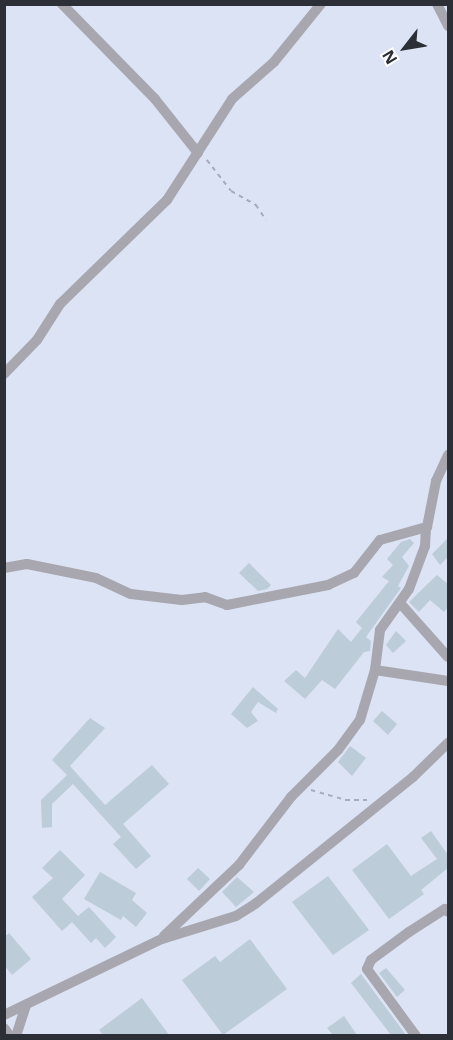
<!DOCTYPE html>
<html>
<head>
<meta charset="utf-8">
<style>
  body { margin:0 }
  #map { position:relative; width:453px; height:1040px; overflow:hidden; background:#dbe3f4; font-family:"Noto Sans",sans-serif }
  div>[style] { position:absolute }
  .building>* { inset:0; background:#bcccd9 }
  .path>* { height:1.5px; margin-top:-0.75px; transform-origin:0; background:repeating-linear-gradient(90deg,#a6acba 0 4.5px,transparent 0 9px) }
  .minor>* { height:10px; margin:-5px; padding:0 5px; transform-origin:5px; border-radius:5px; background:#a8a7af }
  span { translate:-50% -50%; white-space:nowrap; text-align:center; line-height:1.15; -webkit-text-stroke:5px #fff; paint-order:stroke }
  .frame { position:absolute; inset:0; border:6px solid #2d2f36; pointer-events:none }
  .north { position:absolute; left:375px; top:18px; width:60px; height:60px; -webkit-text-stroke:4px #fff; paint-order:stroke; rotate:239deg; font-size:16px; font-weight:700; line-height:24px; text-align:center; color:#2d2f36 }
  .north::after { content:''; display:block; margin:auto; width:21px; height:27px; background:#2d2f36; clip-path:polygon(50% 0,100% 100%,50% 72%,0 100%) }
</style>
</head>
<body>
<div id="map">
  <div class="building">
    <div style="clip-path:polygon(448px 538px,448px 557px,440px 565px,432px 554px)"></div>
    <div style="clip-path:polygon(410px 539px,414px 543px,402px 557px,409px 566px,398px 586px,401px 588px,366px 637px,371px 641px,370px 651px,364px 652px,335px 689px,322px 680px,305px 699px,284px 681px,296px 670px,305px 678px,338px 629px,351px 642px,362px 628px,356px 622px,389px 581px,382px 577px,393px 565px,387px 559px,401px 542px)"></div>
    <div style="clip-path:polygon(249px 563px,271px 585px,267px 589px,258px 591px,239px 573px)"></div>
    <div style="clip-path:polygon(437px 575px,448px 584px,448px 607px,444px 612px,430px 600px,419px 612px,409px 602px)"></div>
    <div style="clip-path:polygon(396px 631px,406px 641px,393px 653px,386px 645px)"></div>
    <div style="clip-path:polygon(253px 687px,278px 709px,276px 713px,258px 702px,251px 712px,258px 721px,247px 728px,231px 714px)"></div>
    <div style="clip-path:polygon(382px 711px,397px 724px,388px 735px,373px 721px)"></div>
    <div style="clip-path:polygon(90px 718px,105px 728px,70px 766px,105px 805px,152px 765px,169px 784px,123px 824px,151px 856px,136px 869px,113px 844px,121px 837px,73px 784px,52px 804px,52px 827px,42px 828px,41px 800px,67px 775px,52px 760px)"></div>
    <div style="clip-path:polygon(350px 746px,366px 758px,352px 776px,338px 762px)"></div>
    <div style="clip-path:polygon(431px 831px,448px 855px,448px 868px,421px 890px,424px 894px,389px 919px,352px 870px,387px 844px,411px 876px,437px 859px,421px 838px)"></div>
    <div style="clip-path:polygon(60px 850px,85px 875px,62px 899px,78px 916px,89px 907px,116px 937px,105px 948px,96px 938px,91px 943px,72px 922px,62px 931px,32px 897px,53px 878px,42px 868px)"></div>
    <div style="clip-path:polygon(198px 868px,210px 879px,199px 891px,187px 879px)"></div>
    <div style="clip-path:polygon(100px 872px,136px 893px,132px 900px,147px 913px,136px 927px,123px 916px,121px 920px,84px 899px)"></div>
    <div style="clip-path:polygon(328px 876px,369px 930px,333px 955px,292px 902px)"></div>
    <div style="clip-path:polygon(237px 877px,254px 892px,236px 907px,222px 892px)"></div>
    <div style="clip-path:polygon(9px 933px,31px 959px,12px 975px,4px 965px,4px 937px)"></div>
    <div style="clip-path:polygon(250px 939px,287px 989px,223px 1035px,182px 980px,215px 956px,220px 962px)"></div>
    <div style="clip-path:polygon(386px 968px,405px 990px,397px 997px,379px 973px)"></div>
    <div style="clip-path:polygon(361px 974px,406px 1035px,391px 1035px,351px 983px)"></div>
    <div style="clip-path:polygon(142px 998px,169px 1035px,103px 1035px,99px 1030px)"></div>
    <div style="clip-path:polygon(344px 1016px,357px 1035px,333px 1035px,327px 1028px)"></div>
  </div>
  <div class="path">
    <div style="left:207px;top:160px;width:39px;rotate:52deg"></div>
    <div style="left:231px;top:191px;width:29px;rotate:29deg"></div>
    <div style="left:256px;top:205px;width:18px;rotate:56deg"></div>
    <div style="left:311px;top:790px;width:35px;rotate:16deg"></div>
    <div style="left:345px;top:800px;width:22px"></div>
  </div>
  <div class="minor">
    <div style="left:62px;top:4px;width:133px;rotate:45.6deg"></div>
    <div style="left:155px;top:99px;width:69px;rotate:51.5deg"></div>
    <div style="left:437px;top:4px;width:25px;rotate:63deg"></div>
    <div style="left:4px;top:374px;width:47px;rotate:-45.9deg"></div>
    <div style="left:37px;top:340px;width:43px;rotate:-57.4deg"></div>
    <div style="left:60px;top:304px;width:149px;rotate:-44.2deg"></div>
    <div style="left:167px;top:200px;width:120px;rotate:-57.2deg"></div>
    <div style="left:232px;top:99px;width:56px;rotate:-41.4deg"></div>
    <div style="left:274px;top:62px;width:75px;rotate:-51deg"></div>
    <div style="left:4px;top:568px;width:23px;rotate:-10deg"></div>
    <div style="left:27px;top:564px;width:70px;rotate:11.5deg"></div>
    <div style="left:96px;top:578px;width:38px;rotate:25deg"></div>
    <div style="left:131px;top:594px;width:51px;rotate:6.7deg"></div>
    <div style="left:182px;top:600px;width:23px;rotate:-7deg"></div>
    <div style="left:205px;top:597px;width:23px;rotate:20deg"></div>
    <div style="left:227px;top:605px;width:103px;rotate:-11.2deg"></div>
    <div style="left:328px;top:585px;width:29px;rotate:-25deg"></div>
    <div style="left:354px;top:573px;width:42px;rotate:-51.8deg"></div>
    <div style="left:380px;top:540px;width:49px;rotate:-15.5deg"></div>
    <div style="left:427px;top:527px;width:47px;rotate:-78.9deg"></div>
    <div style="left:436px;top:481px;width:29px;rotate:-65deg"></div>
    <div style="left:400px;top:603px;width:72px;rotate:48.4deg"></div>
    <div style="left:375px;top:670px;width:74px;rotate:8.6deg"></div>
    <div style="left:164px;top:936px;width:103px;rotate:-43.4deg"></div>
    <div style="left:239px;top:865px;width:86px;rotate:-52.6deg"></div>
    <div style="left:291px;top:797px;width:66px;rotate:-45deg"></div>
    <div style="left:338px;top:750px;width:37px;rotate:-54deg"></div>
    <div style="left:360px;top:720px;width:52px;rotate:-73.3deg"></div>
    <div style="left:375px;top:670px;width:40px;rotate:-82.9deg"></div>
    <div style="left:380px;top:630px;width:50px;rotate:-54.7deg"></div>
    <div style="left:409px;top:589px;width:46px;rotate:-69.6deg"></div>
    <div style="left:425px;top:546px;width:17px;rotate:-87deg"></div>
    <div style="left:4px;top:1015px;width:175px;rotate:-25.7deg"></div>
    <div style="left:162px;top:939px;width:77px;rotate:-17.3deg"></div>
    <div style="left:236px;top:916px;width:22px;rotate:-32deg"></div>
    <div style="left:255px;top:904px;width:203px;rotate:-38.8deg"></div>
    <div style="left:413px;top:777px;width:49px;rotate:-44.2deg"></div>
    <div style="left:4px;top:1028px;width:10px;rotate:53deg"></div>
    <div style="left:16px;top:1036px;width:33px;rotate:-72deg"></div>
    <div style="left:416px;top:1036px;width:83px;rotate:-126.2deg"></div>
    <div style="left:367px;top:969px;width:10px;rotate:-66deg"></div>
    <div style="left:371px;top:960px;width:47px;rotate:-36.4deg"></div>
    <div style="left:409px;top:932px;width:43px;rotate:-32.6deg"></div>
    <div style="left:445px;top:909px;width:4px;rotate:45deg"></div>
  </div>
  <div class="frame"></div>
  <div class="north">N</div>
</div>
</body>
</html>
